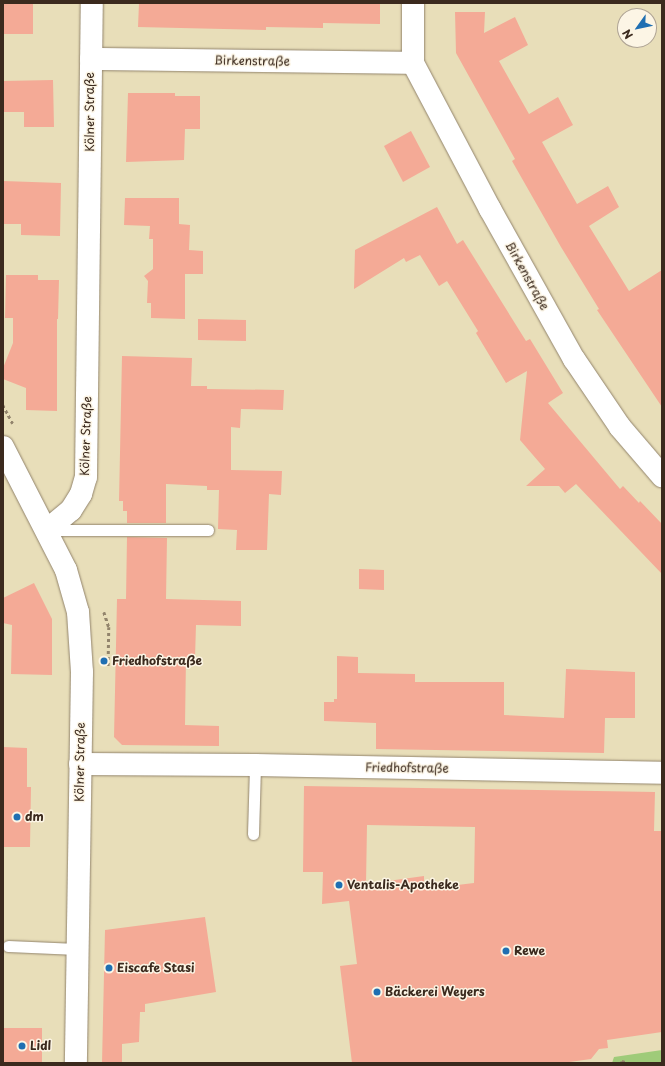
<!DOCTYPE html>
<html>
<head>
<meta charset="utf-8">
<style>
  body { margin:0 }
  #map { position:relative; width:665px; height:1066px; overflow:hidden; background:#e8deb9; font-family:"Playpen Sans",sans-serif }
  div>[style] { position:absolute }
  .green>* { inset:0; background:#9fcb79 }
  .building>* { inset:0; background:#f4aa96 }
  .path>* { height:2.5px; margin-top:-1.25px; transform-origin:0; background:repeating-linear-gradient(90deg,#92846c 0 3px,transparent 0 6px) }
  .roads { filter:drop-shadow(0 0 1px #92846c) drop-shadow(0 0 1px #92846c) }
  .service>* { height:11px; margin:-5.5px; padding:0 5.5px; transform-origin:5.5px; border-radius:5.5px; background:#fff }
  .minor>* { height:22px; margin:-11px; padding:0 11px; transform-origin:11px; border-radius:11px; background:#fff }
  .secondary>* { height:22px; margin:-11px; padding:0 11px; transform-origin:11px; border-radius:11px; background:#fff }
  .dots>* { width:11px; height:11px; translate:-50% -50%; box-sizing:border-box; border:2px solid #fcf5e5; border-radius:50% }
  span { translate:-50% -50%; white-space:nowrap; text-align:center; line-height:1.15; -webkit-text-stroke:3px #fcf5e5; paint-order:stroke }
  .street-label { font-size:12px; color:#3b2a1e }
  .poi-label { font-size:12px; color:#3b2a1e; font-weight:700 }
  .left { translate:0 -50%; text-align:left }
  .frame { position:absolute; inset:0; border:4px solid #3b2a1e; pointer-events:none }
  .north { position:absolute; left:617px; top:8px; width:40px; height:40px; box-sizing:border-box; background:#fcf5e5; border:1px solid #afa495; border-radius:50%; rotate:237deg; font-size:11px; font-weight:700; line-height:16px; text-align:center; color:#3b2a1e }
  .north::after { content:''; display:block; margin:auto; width:14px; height:18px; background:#1f6fb2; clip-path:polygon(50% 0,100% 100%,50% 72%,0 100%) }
</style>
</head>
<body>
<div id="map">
  <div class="green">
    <div style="clip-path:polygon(662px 1050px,662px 1063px,612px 1063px,614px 1057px)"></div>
  </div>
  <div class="building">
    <div style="clip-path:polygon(3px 3px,33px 3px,33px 34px,3px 34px)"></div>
    <div style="clip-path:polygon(139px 3px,380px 3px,380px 24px,323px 23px,323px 28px,266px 27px,266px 30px,138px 27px)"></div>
    <div style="clip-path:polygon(455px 12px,485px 12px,484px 33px,515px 17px,528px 45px,499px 61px,529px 114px,558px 97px,573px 125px,542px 142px,577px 204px,608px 186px,619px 207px,589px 226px,629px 291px,662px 270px,662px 407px,597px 310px,599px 309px,561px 247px,512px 161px,515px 159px,456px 53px)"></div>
    <div style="clip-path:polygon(53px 80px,54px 127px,24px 127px,24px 112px,3px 112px,3px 81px)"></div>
    <div style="clip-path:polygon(128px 93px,175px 93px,175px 96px,200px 96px,200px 129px,185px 129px,184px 160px,126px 162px)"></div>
    <div style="clip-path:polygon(411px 131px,430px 167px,403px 182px,384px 146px)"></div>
    <div style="clip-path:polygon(3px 181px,61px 183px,60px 236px,21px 235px,21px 224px,4px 224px)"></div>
    <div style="clip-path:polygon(125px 198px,179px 198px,179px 224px,190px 225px,189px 250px,203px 251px,203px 274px,185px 274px,185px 319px,151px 318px,151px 303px,147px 303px,148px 281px,144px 276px,153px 269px,153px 239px,149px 239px,150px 226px,124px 225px)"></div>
    <div style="clip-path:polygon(437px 207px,457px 244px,463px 240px,526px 341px,530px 339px,563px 393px,548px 403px,620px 489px,623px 486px,639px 503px,640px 501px,662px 524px,662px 574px,576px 484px,565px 493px,559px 486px,526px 486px,545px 469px,520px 440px,527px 371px,506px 383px,476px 333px,478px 331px,447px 281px,439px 286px,420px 255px,406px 262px,404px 258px,354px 289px,355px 250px)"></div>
    <div style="clip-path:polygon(6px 275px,38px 275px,38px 280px,59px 280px,58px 319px,57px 319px,57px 411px,26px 410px,26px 388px,3px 379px,3px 368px,13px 343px,13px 318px,5px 318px)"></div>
    <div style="clip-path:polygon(198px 319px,246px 320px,246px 341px,198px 340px)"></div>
    <div style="clip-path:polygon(122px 356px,192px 358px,191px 386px,207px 386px,207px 389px,284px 390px,283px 410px,241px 409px,240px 428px,231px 427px,231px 470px,282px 471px,281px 495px,269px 494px,267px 550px,236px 550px,237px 530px,218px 529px,219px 490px,207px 490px,207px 486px,166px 484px,166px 523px,127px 523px,127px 511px,123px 511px,123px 501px,119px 501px)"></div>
    <div style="clip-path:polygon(127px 537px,167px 538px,166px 599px,241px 601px,241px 626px,196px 625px,195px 658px,186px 658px,185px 725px,219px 726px,219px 746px,122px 745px,114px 737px,117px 599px,126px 599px)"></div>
    <div style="clip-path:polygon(359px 569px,384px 570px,384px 590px,359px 589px)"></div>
    <div style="clip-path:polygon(34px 583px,52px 619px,52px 675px,11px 674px,12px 625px,3px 623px,3px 598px)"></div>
    <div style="clip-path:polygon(337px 656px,358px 657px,358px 673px,415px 674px,415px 682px,504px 682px,504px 715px,564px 718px,566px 669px,635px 672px,635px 718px,605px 718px,604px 753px,376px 749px,376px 723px,324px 721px,324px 702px,334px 702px,334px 699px,337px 699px)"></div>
    <div style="clip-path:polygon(3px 747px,27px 748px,27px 787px,31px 787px,30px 847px,3px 847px)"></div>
    <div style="clip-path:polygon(evenodd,304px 786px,655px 792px,654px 831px,662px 831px,662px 1032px,607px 1040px,608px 1048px,599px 1049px,591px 1059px,562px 1063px,352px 1063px,340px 966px,357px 964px,349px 901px,322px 904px,323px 872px,303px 872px,304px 786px,367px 825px,475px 827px,474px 883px,424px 889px,424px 876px,366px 884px,367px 825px)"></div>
    <div style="clip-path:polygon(205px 917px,216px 992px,145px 1004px,145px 1012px,140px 1012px,139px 1042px,122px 1044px,122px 1063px,102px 1063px,105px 930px)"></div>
    <div style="clip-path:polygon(3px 1028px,42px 1028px,42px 1063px,3px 1063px)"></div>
  </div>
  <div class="path">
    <div style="left:3px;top:405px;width:21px;rotate:62deg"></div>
    <div style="left:104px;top:612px;width:16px;rotate:72deg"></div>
    <div style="left:109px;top:627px;width:39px;rotate:91deg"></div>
    <div style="left:621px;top:1063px;width:2px;rotate:-63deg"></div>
    <div style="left:622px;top:1061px;width:6px;rotate:18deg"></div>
  </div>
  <div class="roads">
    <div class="service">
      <div style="left:49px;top:530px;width:159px"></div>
      <div style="left:253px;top:834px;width:69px;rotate:-88.3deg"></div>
      <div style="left:8px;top:946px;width:69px;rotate:2.5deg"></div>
    </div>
    <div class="minor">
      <div style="left:413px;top:3px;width:60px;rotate:90deg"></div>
      <div style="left:91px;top:59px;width:322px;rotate:0.7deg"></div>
      <div style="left:413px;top:63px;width:165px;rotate:62.2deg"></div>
      <div style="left:490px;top:209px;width:172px;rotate:60.8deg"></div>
      <div style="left:574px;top:359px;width:82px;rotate:55.9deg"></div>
      <div style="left:620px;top:427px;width:65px;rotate:49.4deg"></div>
      <div style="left:47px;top:530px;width:31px;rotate:-40deg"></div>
      <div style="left:71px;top:510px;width:19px;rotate:-58deg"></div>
      <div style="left:81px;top:494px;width:18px;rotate:-74deg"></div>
      <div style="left:86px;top:477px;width:474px;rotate:-89.3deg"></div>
      <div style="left:80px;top:764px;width:175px;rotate:0.3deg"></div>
      <div style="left:255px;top:765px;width:407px;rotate:1.1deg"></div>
    </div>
    <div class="secondary">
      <div style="left:3px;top:447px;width:138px;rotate:62.9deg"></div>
      <div style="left:66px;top:570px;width:44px;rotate:74.1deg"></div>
      <div style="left:78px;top:612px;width:60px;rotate:86.2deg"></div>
      <div style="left:82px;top:672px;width:391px;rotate:90.9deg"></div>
    </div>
  </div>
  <div class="dots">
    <div style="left:104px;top:661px;background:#1f6fb2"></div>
    <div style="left:17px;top:817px;background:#1f6fb2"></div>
    <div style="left:339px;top:885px;background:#1f6fb2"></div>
    <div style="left:506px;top:951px;background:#1f6fb2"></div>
    <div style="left:109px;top:968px;background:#1f6fb2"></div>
    <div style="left:377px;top:992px;background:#1f6fb2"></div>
    <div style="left:22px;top:1046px;background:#1f6fb2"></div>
  </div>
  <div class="street-label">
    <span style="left:252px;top:61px;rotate:1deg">Birkenstraße</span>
    <span style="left:90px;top:112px;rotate:-90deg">Kölner Straße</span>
    <span style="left:527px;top:276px;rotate:61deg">Birkenstraße</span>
    <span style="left:86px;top:436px;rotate:-88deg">Kölner Straße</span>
    <span style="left:80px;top:762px;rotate:-89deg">Kölner Straße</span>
    <span style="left:407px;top:768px;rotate:1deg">Friedhofstraße</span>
  </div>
  <div class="poi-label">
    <span class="left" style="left:112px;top:661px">Friedhofstraße</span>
    <span class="left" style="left:25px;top:817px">dm</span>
    <span class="left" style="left:347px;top:885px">Ventalis-Apotheke</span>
    <span class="left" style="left:514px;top:951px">Rewe</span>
    <span class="left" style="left:117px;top:968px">Eiscafe Stasi</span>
    <span class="left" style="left:385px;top:992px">Bäckerei Weyers</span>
    <span class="left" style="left:30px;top:1046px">Lidl</span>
  </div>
  <div class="frame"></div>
  <div class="north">N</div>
</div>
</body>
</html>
